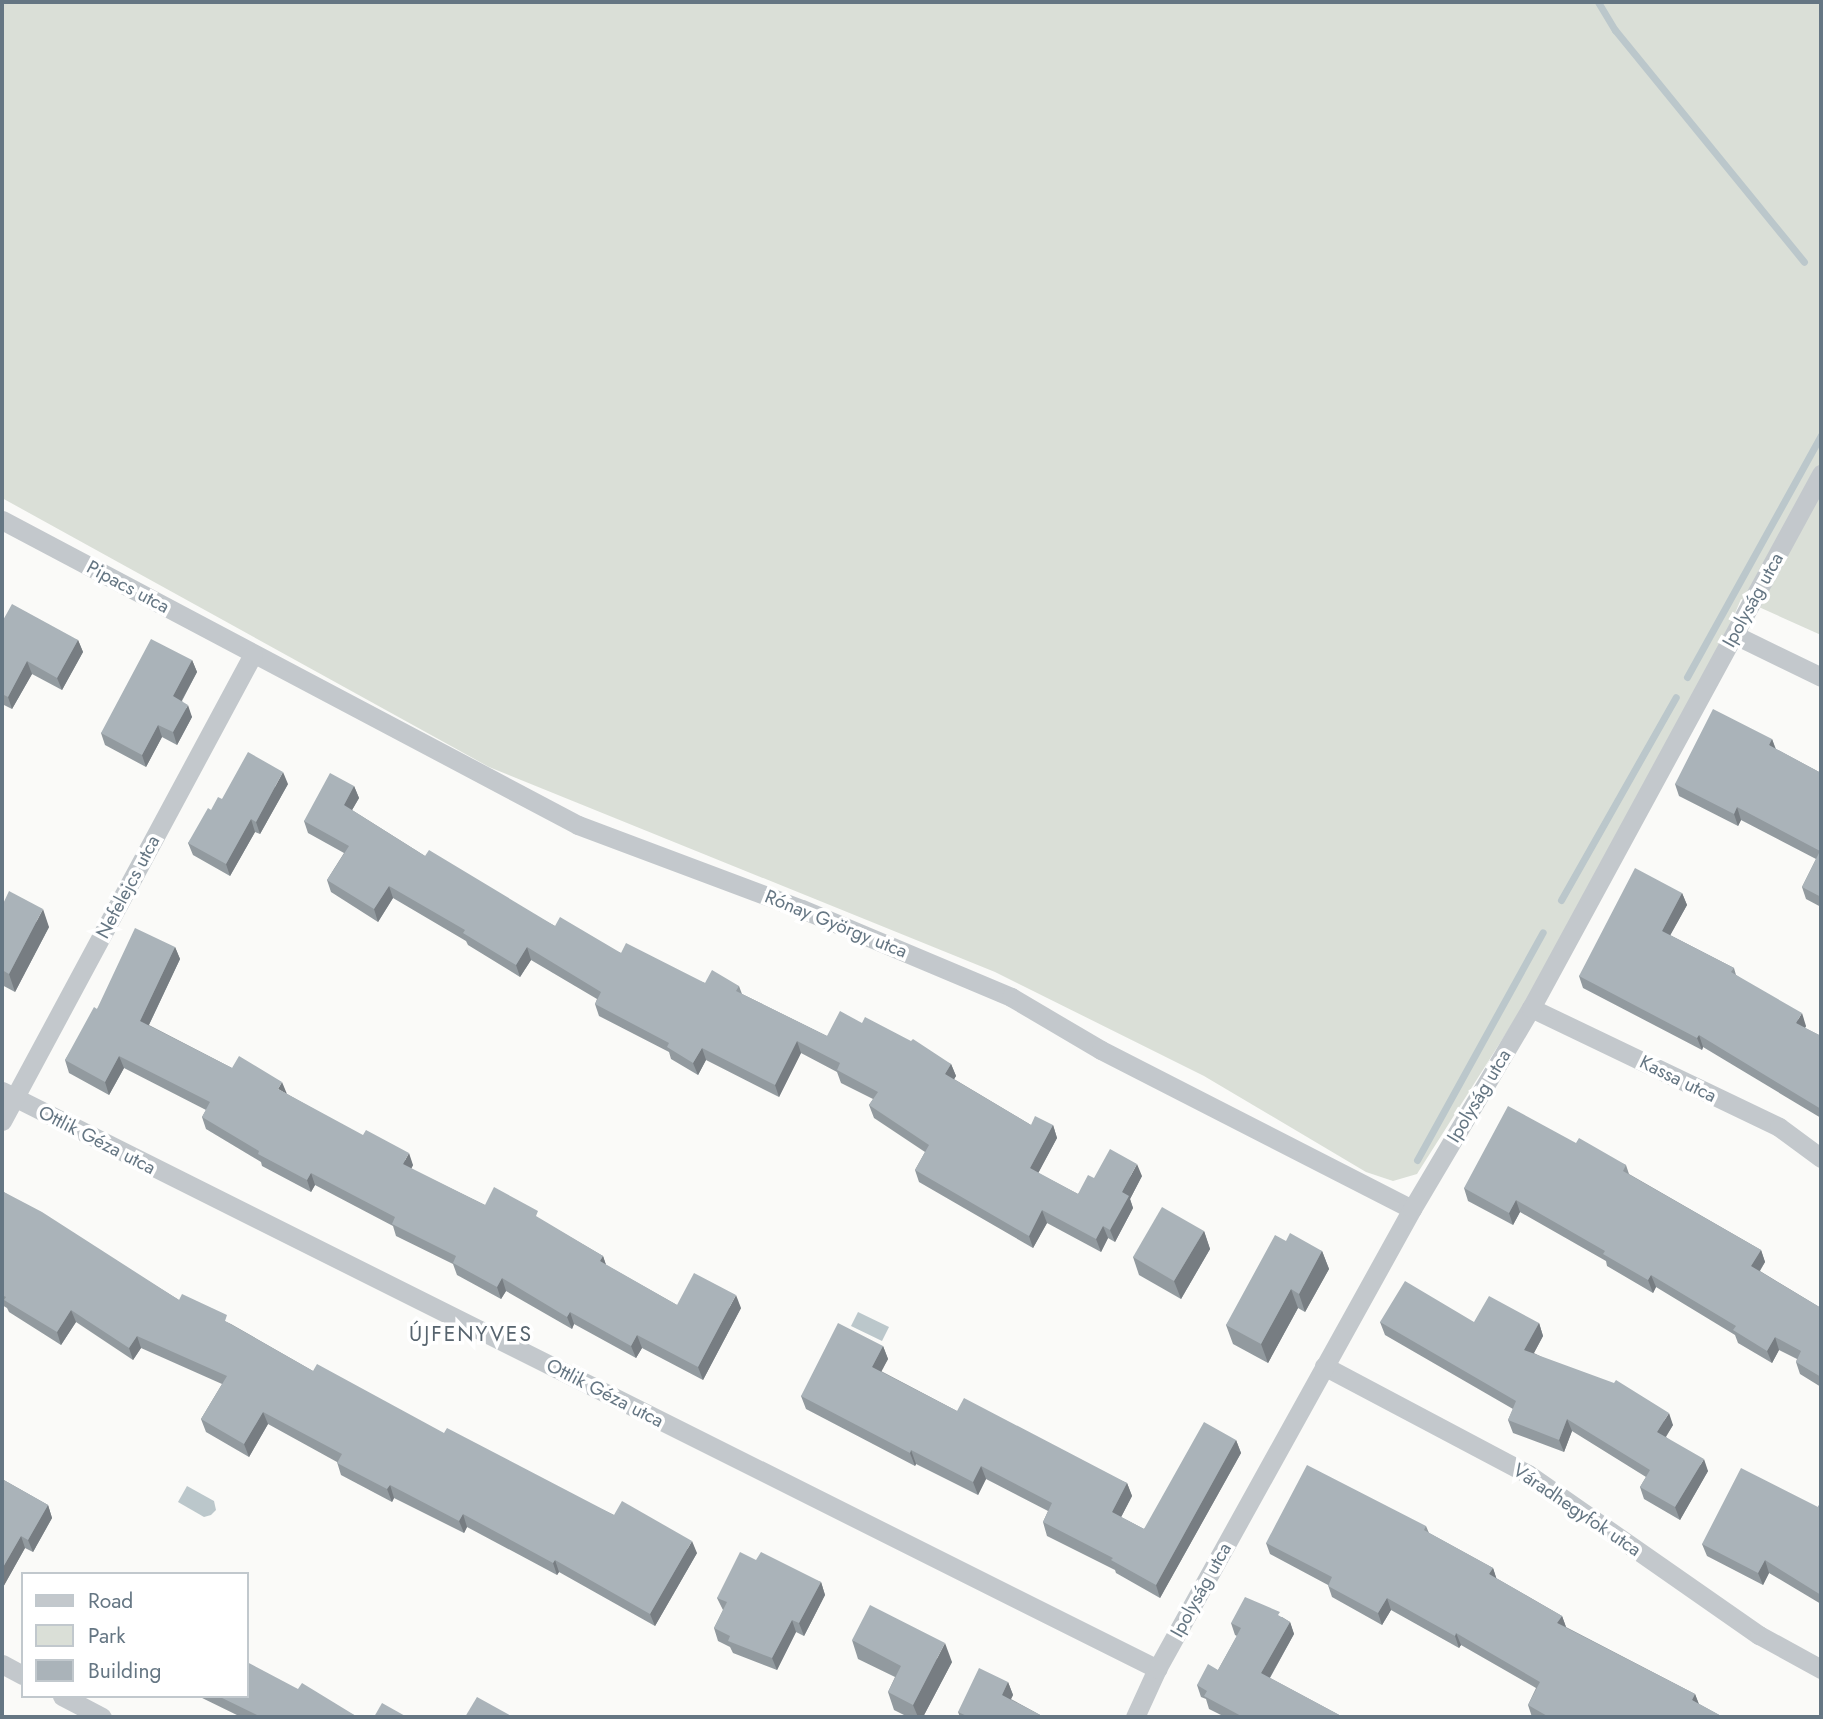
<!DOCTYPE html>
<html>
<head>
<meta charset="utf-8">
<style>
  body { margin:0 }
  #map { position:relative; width:1823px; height:1719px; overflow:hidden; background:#fafaf8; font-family:Jost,sans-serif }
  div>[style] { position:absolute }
  .green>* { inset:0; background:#dadfd7 }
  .water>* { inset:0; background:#bbc7cb }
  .stream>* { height:7px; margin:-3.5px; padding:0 3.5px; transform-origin:3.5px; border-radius:3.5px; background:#bbc7cb }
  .street>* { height:19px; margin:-9.5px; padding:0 9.5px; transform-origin:9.5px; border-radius:9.5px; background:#c3c8cc }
  .wall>* { inset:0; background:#929a9f }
  .shaded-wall>* { inset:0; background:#777d82 }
  .building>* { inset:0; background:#aab3b9 }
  span { translate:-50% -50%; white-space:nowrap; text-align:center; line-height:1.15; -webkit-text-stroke:7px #fff; paint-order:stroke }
  .street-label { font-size:19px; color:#657683 }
  .neighbourhood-label { font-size:21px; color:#57646e; letter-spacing:2px }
  .frame { position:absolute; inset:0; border:4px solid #657683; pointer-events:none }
  .legend { position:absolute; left:21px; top:1572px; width:228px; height:126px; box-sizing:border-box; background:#fff; border:2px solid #c1c8cd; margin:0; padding:9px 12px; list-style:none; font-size:21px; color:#657683 }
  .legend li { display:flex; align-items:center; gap:14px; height:35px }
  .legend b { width:35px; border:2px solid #c1c8cd }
</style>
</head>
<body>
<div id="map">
  <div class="green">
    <div style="clip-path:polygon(2px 2px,1821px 2px,1821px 635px,1741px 599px,1702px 692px,1574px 926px,1417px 1174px,1393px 1181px,1366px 1172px,1204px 1076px,995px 972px,489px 767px,2px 498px)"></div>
  </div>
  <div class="water">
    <div style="clip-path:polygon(858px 1312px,889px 1327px,882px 1341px,851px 1326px)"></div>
    <div style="clip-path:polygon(187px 1486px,214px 1501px,216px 1510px,211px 1515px,204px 1517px,178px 1502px)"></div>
  </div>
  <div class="stream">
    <div style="left:1598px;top:2px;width:33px;rotate:59deg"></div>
    <div style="left:1615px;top:30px;width:299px;rotate:50.8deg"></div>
    <div style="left:1687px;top:677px;width:277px;rotate:-61deg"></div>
    <div style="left:1561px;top:900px;width:233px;rotate:-60.5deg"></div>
    <div style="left:1417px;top:1160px;width:260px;rotate:-61.1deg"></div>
  </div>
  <div class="street">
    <div style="left:2px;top:520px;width:652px;rotate:27.9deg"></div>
    <div style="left:578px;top:825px;width:239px;rotate:20.6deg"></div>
    <div style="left:802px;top:909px;width:227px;rotate:22.8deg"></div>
    <div style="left:1011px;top:997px;width:104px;rotate:30.5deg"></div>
    <div style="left:1101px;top:1050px;width:349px;rotate:27.1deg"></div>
    <div style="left:1735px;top:635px;width:96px;rotate:26deg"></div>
    <div style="left:1531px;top:1008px;width:275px;rotate:25.6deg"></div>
    <div style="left:1779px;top:1127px;width:52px;rotate:36.4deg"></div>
    <div style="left:2px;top:1091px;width:1292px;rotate:26.58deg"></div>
    <div style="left:2px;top:1121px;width:530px;rotate:-61.74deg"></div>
    <div style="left:1324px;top:1366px;width:231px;rotate:27.9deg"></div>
    <div style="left:1528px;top:1474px;width:282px;rotate:34.9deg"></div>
    <div style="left:1759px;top:1635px;width:71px;rotate:28.7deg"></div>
    <div style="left:2px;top:1664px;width:24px;rotate:28deg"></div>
    <div style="left:62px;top:1696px;width:45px;rotate:27.7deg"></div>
    <div style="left:1135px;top:1717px;width:53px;rotate:-65.4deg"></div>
    <div style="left:1157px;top:1669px;width:526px;rotate:-61deg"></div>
    <div style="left:1412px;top:1209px;width:234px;rotate:-59.4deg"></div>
    <div style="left:1531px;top:1008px;width:608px;rotate:-61.49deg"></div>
  </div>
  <div class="wall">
    <div style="clip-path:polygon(2px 622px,78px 640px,83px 652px,62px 690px,32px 674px,12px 709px,2px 704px)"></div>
    <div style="clip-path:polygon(192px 660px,197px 672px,182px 701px,192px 717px,177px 745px,162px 737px,146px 767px,105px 745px,101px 733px)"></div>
    <div style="clip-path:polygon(1772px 739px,1776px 749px,1821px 773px,1821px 907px,1806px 899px,1802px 887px,1816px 859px,1741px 820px,1738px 826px,1679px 796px,1675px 784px)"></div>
    <div style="clip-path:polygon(288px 784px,260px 834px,255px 832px,230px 876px,193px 855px,188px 843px,222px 799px)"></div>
    <div style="clip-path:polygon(354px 786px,359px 798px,352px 810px,425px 856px,555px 926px,621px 953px,705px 983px,739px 986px,742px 994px,827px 1036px,862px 1023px,951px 1064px,956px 1076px,954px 1079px,1031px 1125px,1053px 1125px,1057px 1138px,1038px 1173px,1078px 1194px,1094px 1178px,1142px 1176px,1130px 1199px,1133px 1208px,1115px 1242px,1108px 1238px,1101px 1252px,1047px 1223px,1033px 1248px,919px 1182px,915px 1170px,925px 1152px,874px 1118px,869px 1105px,873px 1099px,841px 1083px,837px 1072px,801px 1053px,779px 1097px,706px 1060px,698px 1075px,671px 1059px,669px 1052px,599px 1016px,595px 1004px,597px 999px,531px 960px,520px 977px,468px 945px,466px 941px,393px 898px,378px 922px,331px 892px,327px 880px,344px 853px,308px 833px,304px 821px)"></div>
    <div style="clip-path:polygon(1682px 893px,1687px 905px,1670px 935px,1734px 968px,1736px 975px,1806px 1026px,1805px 1028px,1821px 1036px,1821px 1118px,1703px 1047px,1702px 1050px,1583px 988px,1579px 976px)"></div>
    <div style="clip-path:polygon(2px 906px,49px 927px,15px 992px,2px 985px)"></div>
    <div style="clip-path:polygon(175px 947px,180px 959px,149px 1025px,232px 1068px,287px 1094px,413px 1165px,411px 1169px,485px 1205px,541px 1220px,603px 1256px,606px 1265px,677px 1305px,741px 1308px,703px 1380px,642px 1348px,636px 1358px,574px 1324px,572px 1329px,506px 1291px,501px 1299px,457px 1275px,453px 1264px,396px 1236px,393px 1226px,315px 1185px,311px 1192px,262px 1166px,261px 1162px,206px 1129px,202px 1117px,206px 1110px,124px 1068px,109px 1095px,69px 1073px,65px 1060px,97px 1009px)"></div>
    <div style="clip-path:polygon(1576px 1143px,1626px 1165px,1629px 1174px,1761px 1250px,1765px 1262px,1760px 1271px,1821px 1308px,1821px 1387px,1800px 1374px,1796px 1362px,1797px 1359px,1779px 1350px,1772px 1363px,1738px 1343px,1735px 1335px,1656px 1287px,1653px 1293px,1607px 1266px,1606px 1261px,1520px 1212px,1513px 1225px,1468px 1201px,1464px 1188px)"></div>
    <div style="clip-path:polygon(2px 1191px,179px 1300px,231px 1324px,313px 1371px,614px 1515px,697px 1553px,655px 1626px,559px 1572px,557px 1575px,467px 1527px,464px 1533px,394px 1498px,392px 1502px,341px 1475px,337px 1462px,268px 1424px,249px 1457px,206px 1432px,201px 1419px,222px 1384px,141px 1348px,133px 1360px,76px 1322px,61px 1345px,9px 1312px,7px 1308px,2px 1305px)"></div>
    <div style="clip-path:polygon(1204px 1231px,1210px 1249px,1181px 1299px,1139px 1275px,1133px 1257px)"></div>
    <div style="clip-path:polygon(1286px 1241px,1322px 1251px,1329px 1269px,1305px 1312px,1298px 1308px,1268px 1363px,1233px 1344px,1226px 1325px)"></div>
    <div style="clip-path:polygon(1380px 1322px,1539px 1323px,1543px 1336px,1534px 1353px,1673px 1425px,1666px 1437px,1708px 1471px,1680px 1520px,1644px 1499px,1640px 1487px,1646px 1477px,1572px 1431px,1564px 1452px,1513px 1433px,1508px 1420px,1513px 1409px,1385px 1335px)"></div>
    <div style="clip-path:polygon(883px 1346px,888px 1359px,881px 1371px,957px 1411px,1127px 1483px,1132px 1496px,1121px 1517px,1144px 1529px,1236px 1440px,1241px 1453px,1160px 1598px,1116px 1573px,1115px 1570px,1047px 1536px,1043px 1522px,1048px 1511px,986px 1479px,978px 1495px,916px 1464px,915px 1466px,806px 1409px,801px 1396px)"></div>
    <div style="clip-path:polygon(2px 1479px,48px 1505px,52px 1518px,33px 1552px,25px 1548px,2px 1589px)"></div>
    <div style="clip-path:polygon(1821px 1501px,1821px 1604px,1769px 1573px,1763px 1585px,1707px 1556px,1702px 1544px,1818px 1507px)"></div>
    <div style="clip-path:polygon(1426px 1526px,1429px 1533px,1493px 1568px,1496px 1578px,1562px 1616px,1566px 1627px,1695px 1694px,1699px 1704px,1723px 1717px,1532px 1717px,1528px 1705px,1536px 1688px,1461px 1645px,1459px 1648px,1391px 1610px,1382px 1625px,1332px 1597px,1328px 1585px,1270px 1554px,1266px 1543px)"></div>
    <div style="clip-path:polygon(756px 1560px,821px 1582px,825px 1595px,804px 1636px,796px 1632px,777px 1670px,733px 1653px,730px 1647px,718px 1641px,714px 1628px,723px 1610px,717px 1598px)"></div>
    <div style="clip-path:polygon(1282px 1617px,1290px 1622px,1294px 1634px,1270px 1678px,1343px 1717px,1225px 1717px,1209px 1709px,1206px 1699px,1201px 1697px,1197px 1685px,1218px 1670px,1237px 1636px,1235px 1635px,1231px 1623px)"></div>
    <div style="clip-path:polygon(852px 1640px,952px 1662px,923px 1717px,908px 1717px,894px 1710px,888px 1692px,895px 1677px,858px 1659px)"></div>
    <div style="clip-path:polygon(1008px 1682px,1013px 1695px,1011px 1699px,1044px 1717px,960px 1717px,958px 1712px)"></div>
    <div style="clip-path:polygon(298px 1689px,356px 1716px,356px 1717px,241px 1717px,198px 1696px,247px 1696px)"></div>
  </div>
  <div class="shaded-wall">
    <div style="clip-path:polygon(78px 640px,83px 652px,62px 690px,57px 678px)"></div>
    <div style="clip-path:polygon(192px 660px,197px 672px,177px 709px,173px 696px)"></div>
    <div style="clip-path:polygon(27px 661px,32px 674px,12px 709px,8px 697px)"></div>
    <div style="clip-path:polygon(188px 705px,192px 717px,177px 745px,173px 732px)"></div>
    <div style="clip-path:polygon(158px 725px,162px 737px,146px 767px,142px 755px)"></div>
    <div style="clip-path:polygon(1772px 739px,1776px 751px,1769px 745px)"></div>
    <div style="clip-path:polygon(283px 772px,288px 784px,260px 834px,256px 822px)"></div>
    <div style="clip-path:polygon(354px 786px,359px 798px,348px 817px,344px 805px)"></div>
    <div style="clip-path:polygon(1737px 807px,1741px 820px,1738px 826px,1734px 814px)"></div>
    <div style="clip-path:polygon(251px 819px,255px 832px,230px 876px,226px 864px)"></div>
    <div style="clip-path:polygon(389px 886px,393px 898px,378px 922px,374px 909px)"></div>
    <div style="clip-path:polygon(1682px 893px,1687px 905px,1666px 943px,1662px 931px)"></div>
    <div style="clip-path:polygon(43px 909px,49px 927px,15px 992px,9px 974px)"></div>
    <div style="clip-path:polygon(175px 947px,180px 959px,145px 1033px,140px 1021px)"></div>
    <div style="clip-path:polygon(527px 947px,531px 960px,520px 977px,516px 965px)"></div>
    <div style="clip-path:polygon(1802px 1013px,1806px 1026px,1801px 1035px,1796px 1023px)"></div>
    <div style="clip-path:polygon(1699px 1035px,1703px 1047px,1702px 1050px,1697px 1038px)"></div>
    <div style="clip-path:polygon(797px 1041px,801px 1053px,779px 1097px,775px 1085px)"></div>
    <div style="clip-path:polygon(702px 1048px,706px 1060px,698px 1075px,693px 1063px)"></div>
    <div style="clip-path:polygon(119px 1056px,124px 1068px,109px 1095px,105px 1082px)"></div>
    <div style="clip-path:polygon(951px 1064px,956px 1076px,950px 1086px,945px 1074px)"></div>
    <div style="clip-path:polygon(282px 1082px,287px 1094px,278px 1089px)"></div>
    <div style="clip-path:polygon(1053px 1125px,1057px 1138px,1034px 1181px,1030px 1168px)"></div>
    <div style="clip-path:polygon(409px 1153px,413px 1165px,407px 1177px,403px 1164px)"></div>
    <div style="clip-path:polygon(1137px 1164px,1142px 1176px,1130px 1199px,1133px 1208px,1115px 1242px,1110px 1230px,1122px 1192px)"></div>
    <div style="clip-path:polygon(311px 1173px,315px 1185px,311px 1192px,307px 1180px)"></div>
    <div style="clip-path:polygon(1516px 1200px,1520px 1212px,1513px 1225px,1509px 1213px)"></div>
    <div style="clip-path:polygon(1042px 1210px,1047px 1223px,1033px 1248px,1029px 1236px)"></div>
    <div style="clip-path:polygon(1103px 1226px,1108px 1238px,1101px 1252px,1096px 1239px)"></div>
    <div style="clip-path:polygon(1204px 1231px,1210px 1249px,1181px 1299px,1174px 1281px)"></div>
    <div style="clip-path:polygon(1761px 1250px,1765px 1262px,1755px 1278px,1751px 1266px)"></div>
    <div style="clip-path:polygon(1322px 1251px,1329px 1269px,1305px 1312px,1299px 1294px)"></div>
    <div style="clip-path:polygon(603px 1256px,607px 1268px,600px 1261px)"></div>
    <div style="clip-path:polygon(1651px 1275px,1656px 1287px,1653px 1293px,1648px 1280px)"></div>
    <div style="clip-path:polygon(502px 1278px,506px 1291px,501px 1299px,497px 1287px)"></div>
    <div style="clip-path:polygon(1291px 1289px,1298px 1308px,1268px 1363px,1261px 1344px)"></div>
    <div style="clip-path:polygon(736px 1295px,741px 1308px,703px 1380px,698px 1367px)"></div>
    <div style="clip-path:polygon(71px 1310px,76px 1322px,61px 1345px,57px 1332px)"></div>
    <div style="clip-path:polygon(570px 1312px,574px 1324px,572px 1329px,567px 1317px)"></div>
    <div style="clip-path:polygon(1539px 1323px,1543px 1336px,1529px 1362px,1524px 1350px)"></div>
    <div style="clip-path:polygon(637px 1335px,642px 1348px,636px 1358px,631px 1346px)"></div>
    <div style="clip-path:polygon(137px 1336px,141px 1348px,133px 1360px,129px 1348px)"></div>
    <div style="clip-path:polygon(1775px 1337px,1779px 1350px,1772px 1363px,1767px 1351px)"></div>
    <div style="clip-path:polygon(883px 1346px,888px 1359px,877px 1380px,872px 1367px)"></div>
    <div style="clip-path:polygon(263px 1412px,268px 1424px,249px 1457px,244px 1444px)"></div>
    <div style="clip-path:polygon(1669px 1413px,1673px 1425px,1661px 1444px,1657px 1432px)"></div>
    <div style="clip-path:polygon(1567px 1419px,1572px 1431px,1564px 1452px,1559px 1440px)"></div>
    <div style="clip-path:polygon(1236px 1440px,1241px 1453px,1160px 1598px,1156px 1585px)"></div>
    <div style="clip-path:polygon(911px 1450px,916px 1464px,915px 1466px,910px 1453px)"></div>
    <div style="clip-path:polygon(1704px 1459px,1708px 1471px,1680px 1520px,1675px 1507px)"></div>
    <div style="clip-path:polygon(981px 1466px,986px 1479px,978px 1495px,973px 1482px)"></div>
    <div style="clip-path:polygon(1127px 1483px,1132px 1496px,1117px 1525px,1112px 1512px)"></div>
    <div style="clip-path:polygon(390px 1485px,394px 1498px,392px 1502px,387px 1489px)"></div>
    <div style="clip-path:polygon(48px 1505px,52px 1518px,33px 1552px,28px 1540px)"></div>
    <div style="clip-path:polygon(463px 1514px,467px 1527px,464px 1533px,459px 1521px)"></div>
    <div style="clip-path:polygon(21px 1536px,25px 1548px,2px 1589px,2px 1569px)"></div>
    <div style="clip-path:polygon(692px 1541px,697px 1553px,655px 1626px,650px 1614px)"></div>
    <div style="clip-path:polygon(555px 1560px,559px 1572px,557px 1575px,553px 1563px)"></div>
    <div style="clip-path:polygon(1765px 1560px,1769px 1573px,1763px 1585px,1758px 1573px)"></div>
    <div style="clip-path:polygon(1493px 1568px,1497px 1580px,1489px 1574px)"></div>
    <div style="clip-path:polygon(821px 1582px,825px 1595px,804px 1636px,799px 1623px)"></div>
    <div style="clip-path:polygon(1387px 1598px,1391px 1610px,1382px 1625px,1378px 1613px)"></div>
    <div style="clip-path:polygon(1562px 1616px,1566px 1627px,1557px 1623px)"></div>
    <div style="clip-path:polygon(792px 1620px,796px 1632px,777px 1670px,772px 1658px)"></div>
    <div style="clip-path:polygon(1290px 1622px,1294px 1634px,1265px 1686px,1261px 1673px)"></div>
    <div style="clip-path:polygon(1456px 1633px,1461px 1645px,1459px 1648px,1455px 1636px)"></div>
    <div style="clip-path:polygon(945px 1643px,952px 1662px,923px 1717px,918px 1717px,913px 1705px)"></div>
    <div style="clip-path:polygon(1008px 1682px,1013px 1695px,1007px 1707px,1002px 1695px)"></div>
    <div style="clip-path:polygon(1695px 1694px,1699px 1705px,1692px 1700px)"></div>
  </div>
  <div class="building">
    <div style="clip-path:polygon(12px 604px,78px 640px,57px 678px,27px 661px,8px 697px,2px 694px,2px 622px)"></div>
    <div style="clip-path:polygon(151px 639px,192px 660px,173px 696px,188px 705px,173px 732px,158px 725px,142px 755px,101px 733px)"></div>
    <div style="clip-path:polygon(1713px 709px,1772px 739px,1769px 745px,1821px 773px,1821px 897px,1802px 887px,1820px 851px,1737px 807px,1734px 814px,1675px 784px)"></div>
    <div style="clip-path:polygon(248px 752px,283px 772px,256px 822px,251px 819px,226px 864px,188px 843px,208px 808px,211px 810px,218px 797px,222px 799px)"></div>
    <div style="clip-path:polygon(330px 773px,354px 786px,344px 805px,425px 856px,429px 850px,555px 926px,560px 917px,621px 953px,626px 943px,705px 983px,712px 970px,739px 986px,736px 991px,827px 1036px,840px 1011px,862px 1023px,865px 1017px,911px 1041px,913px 1039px,951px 1064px,945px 1074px,1031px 1125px,1035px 1116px,1053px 1125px,1030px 1168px,1078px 1194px,1088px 1175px,1094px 1178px,1110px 1149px,1137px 1164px,1122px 1192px,1129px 1196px,1110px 1230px,1103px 1226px,1096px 1239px,1042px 1210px,1029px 1236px,915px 1170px,929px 1145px,869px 1105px,878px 1092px,837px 1070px,840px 1063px,797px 1041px,775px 1085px,702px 1048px,693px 1063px,667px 1047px,669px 1043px,595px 1004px,601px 992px,527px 947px,516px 965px,463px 933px,465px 930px,389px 886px,374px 909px,327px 880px,349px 846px,304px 821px)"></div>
    <div style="clip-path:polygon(1635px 868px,1682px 893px,1662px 931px,1734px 968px,1731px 972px,1802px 1013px,1796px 1023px,1821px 1036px,1821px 1109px,1699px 1035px,1697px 1038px,1579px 976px)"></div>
    <div style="clip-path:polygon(9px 891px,43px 909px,9px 974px,2px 970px,2px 906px)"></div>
    <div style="clip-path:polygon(135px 928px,175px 947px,140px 1021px,232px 1068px,239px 1056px,282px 1082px,278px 1089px,363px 1135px,366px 1130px,409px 1153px,403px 1164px,485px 1205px,494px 1187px,538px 1211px,536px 1216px,603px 1256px,600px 1261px,677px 1305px,694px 1273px,736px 1295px,698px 1367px,637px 1335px,631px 1346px,570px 1312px,567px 1317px,502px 1278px,497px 1287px,453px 1263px,456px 1256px,392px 1224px,395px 1217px,311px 1173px,307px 1180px,258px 1154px,259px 1151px,202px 1117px,210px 1102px,119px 1056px,105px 1082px,65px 1060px,94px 1007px,97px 1009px)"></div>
    <div style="clip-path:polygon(1508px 1106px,1576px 1143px,1579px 1138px,1626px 1165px,1623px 1171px,1761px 1250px,1751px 1266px,1821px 1308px,1821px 1377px,1796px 1362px,1801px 1351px,1775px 1337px,1767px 1351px,1733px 1330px,1736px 1326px,1651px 1275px,1648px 1280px,1603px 1254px,1605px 1251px,1516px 1200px,1509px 1213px,1464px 1188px)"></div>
    <div style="clip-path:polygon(2px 1191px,42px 1212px,179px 1300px,182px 1294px,227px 1315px,225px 1321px,313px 1371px,317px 1364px,444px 1433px,447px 1428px,614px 1515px,622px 1501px,692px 1541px,650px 1614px,555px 1560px,553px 1563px,463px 1514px,459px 1521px,390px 1485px,387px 1489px,337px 1463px,342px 1454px,263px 1412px,244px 1444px,201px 1419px,227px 1376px,137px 1336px,129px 1348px,71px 1310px,57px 1332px,4px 1300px,6px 1297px,2px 1295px)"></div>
    <div style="clip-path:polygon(1162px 1207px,1204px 1231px,1174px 1281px,1133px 1257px)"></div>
    <div style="clip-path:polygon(1290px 1233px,1322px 1251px,1299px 1294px,1291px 1289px,1261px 1344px,1226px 1325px,1275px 1235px,1286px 1241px)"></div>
    <div style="clip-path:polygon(1405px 1281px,1474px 1322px,1489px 1296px,1539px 1323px,1524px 1350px,1614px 1383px,1616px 1380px,1669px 1413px,1657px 1432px,1704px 1459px,1675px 1507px,1640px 1487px,1650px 1470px,1567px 1419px,1559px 1440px,1508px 1420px,1516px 1401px,1380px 1322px)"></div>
    <div style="clip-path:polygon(838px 1323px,883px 1346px,872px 1367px,957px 1411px,964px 1398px,1127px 1483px,1112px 1512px,1144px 1529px,1204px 1422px,1236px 1440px,1156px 1585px,1111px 1560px,1113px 1558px,1043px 1522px,1052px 1503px,981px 1466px,973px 1482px,911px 1450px,910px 1453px,801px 1396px)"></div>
    <div style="clip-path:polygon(1307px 1465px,1426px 1526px,1424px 1530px,1493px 1568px,1489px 1574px,1562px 1616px,1557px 1623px,1695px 1694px,1692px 1700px,1723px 1717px,1549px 1717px,1528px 1705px,1540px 1682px,1456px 1633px,1455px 1636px,1387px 1598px,1378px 1613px,1328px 1586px,1332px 1577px,1266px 1543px)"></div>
    <div style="clip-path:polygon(1741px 1468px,1818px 1507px,1821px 1501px,1821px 1595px,1765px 1560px,1758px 1573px,1702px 1544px)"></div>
    <div style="clip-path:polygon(2px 1479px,48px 1505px,28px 1540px,21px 1536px,2px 1569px)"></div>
    <div style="clip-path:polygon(740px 1552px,756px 1560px,761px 1552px,821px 1582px,799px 1623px,792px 1620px,772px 1658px,728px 1641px,730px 1636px,714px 1628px,727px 1602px,717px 1598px)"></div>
    <div style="clip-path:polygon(1245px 1597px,1280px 1612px,1278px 1615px,1290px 1622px,1261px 1673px,1343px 1717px,1243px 1717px,1204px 1696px,1207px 1691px,1197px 1685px,1208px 1664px,1218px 1670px,1241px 1628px,1231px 1623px)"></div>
    <div style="clip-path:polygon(870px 1605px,945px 1643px,913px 1705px,888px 1692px,901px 1666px,852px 1640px)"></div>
    <div style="clip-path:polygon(247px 1662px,298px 1689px,302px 1683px,356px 1716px,355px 1717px,261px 1717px,218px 1696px,247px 1696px)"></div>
    <div style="clip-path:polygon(979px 1668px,1008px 1682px,1002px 1695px,1044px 1717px,969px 1717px,958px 1712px)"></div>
    <div style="clip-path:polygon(477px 1697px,513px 1717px,465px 1717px)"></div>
    <div style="clip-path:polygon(382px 1703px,407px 1717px,374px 1717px)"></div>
  </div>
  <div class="street-label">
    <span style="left:128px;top:587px;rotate:28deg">Pipacs utca</span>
    <span style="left:1753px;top:600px;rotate:-61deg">Ipolyság utca</span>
    <span style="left:128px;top:887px;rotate:-62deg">Nefelejcs utca</span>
    <span style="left:836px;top:924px;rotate:22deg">Rónay György utca</span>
    <span style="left:1678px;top:1079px;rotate:26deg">Kassa utca</span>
    <span style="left:1479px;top:1096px;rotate:-59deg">Ipolyság utca</span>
    <span style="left:97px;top:1140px;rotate:27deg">Ottlik Géza utca</span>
    <span style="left:605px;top:1393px;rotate:27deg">Ottlik Géza utca</span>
    <span style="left:1577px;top:1510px;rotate:34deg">Váradhegyfok utca</span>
    <span style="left:1201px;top:1590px;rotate:-61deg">Ipolyság utca</span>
  </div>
  <div class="neighbourhood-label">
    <span style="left:471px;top:1334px">ÚJFENYVES</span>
  </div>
  <div class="frame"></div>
  <ul class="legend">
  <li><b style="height:9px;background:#c3c8cc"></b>Road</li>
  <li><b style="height:19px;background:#dadfd7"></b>Park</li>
  <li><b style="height:19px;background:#aab3b9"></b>Building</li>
  </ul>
</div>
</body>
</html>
